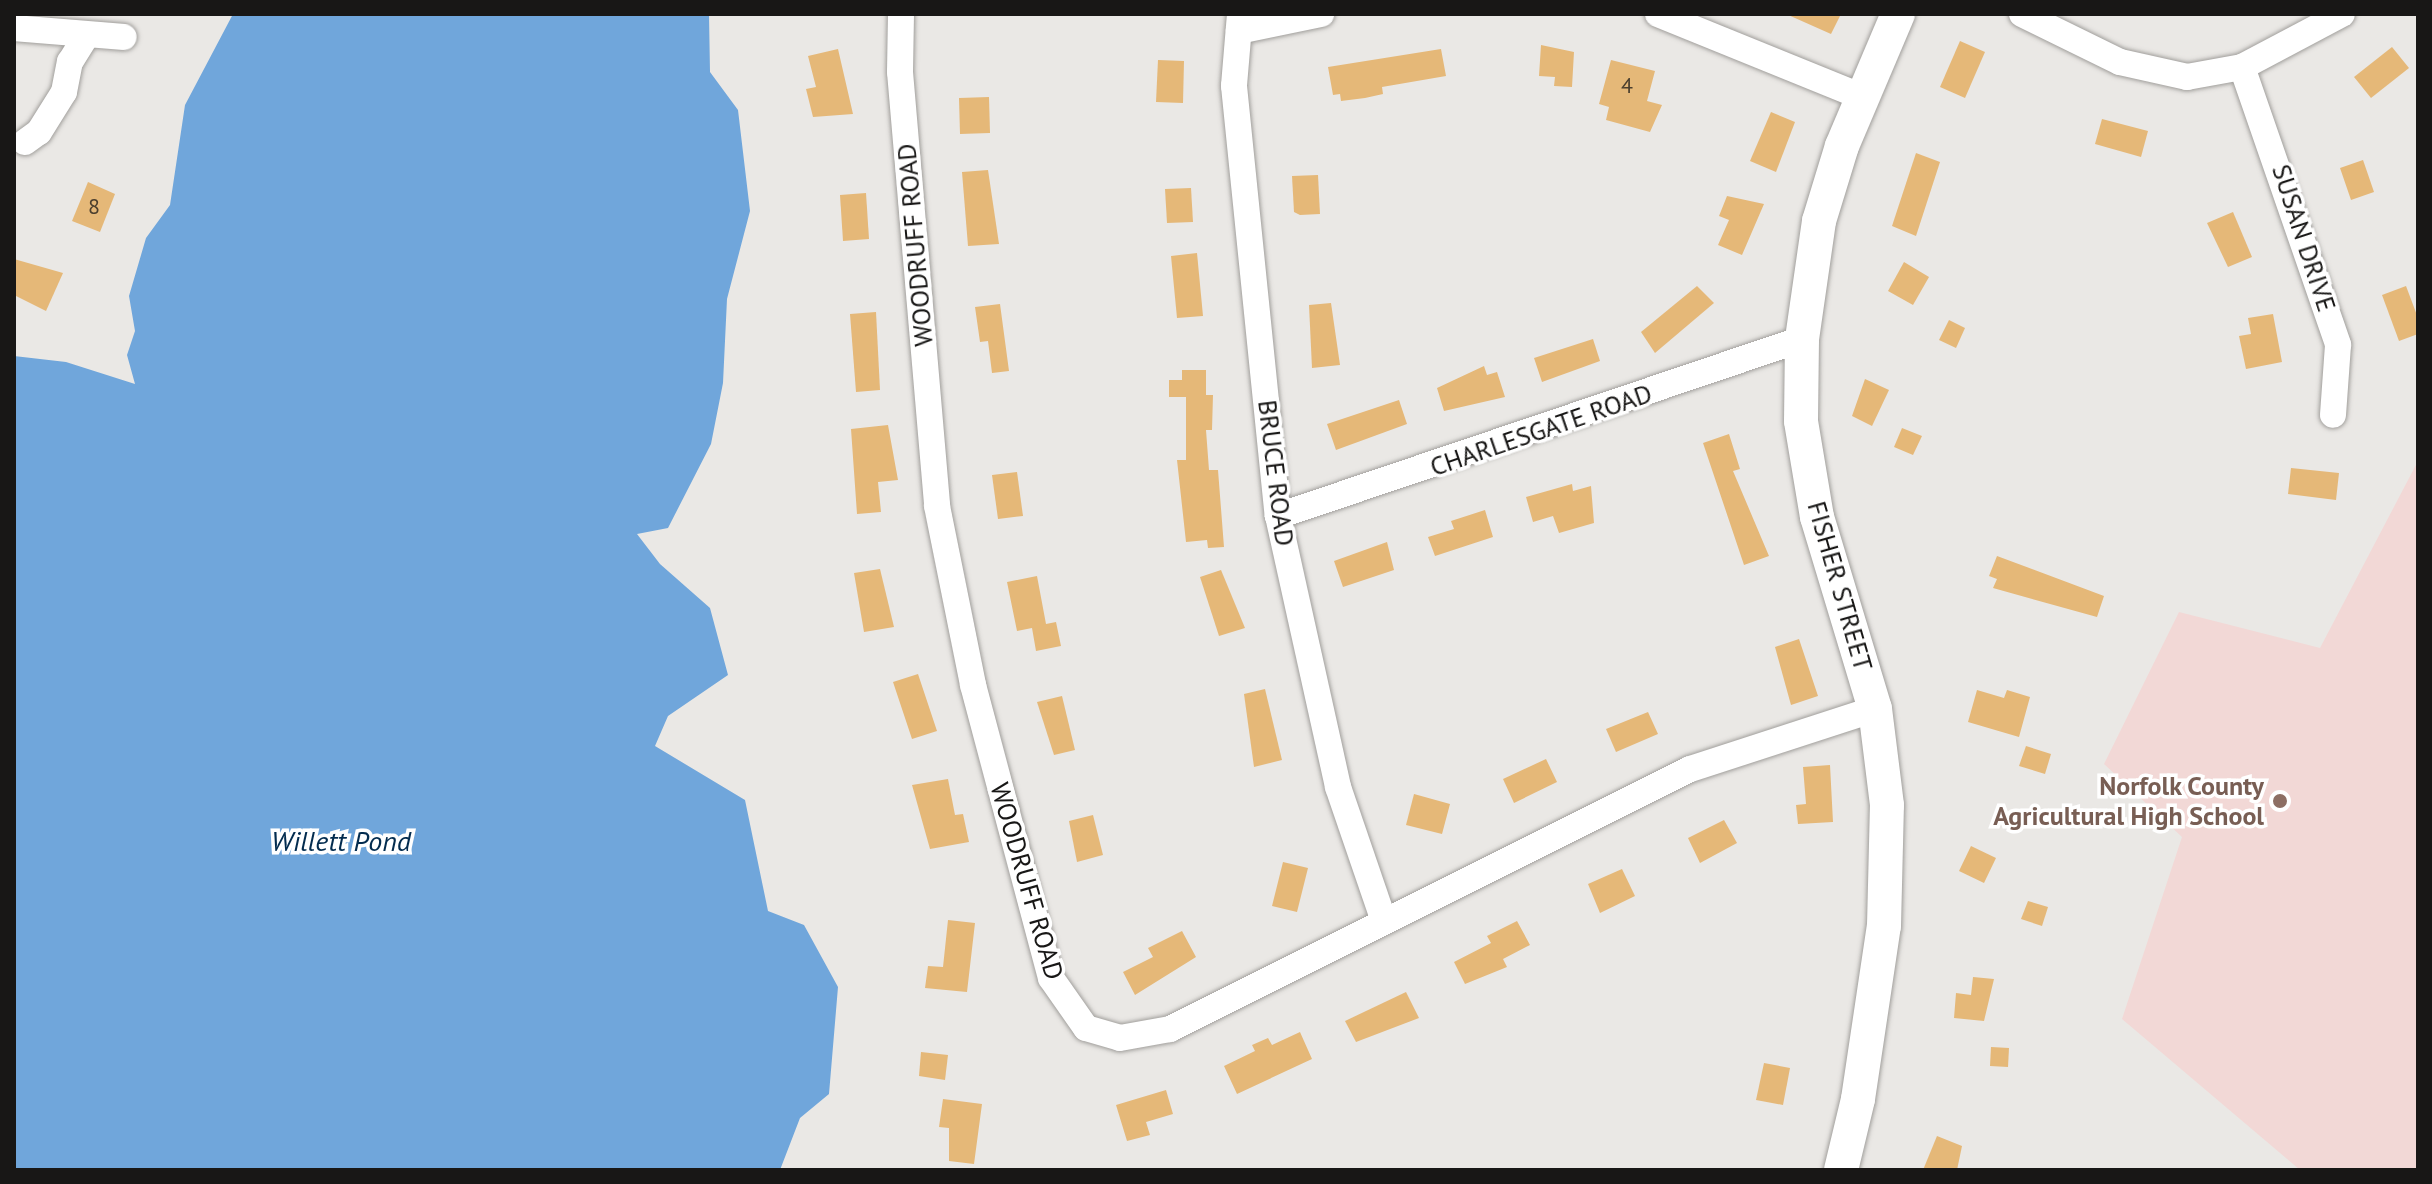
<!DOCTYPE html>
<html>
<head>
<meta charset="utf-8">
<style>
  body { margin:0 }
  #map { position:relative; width:2432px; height:1184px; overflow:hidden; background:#eae8e5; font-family:"PT Sans",sans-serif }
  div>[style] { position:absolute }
  .education>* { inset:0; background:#f2d8d6 }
  .water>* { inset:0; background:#70a6db }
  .building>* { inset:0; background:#e5b878 }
  .roads { filter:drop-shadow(0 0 2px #a19f9c) drop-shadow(0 0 2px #a19f9c) }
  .minor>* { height:26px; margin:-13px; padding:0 13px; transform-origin:13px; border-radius:13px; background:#fff }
  .major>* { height:34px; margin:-17px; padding:0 17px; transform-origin:17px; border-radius:17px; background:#fff }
  .dots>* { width:22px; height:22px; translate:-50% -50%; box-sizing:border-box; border:4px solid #fff; border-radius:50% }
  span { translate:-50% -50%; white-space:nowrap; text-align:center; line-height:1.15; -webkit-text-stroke:7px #fff; paint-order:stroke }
  .number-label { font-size:22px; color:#4b3f2e }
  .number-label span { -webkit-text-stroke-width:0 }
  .street-label { font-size:26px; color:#181716 }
  .education-label { font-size:26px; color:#785e54; font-weight:700 }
  .right { translate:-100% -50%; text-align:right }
  .water-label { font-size:28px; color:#032c4f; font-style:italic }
  .frame { position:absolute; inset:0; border:16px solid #181716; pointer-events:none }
</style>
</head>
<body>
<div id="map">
  <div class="education">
    <div style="clip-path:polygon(2418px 461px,2418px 1170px,2300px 1170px,2122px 1019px,2182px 837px,2104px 764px,2179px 612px,2320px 648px)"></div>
  </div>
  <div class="water">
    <div style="clip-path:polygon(233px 14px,709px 14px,710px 72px,738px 110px,750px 211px,727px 299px,723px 383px,711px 444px,668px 528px,637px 534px,660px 564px,710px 608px,728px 675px,668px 716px,655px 746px,745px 800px,768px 911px,804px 925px,838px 987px,829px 1094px,800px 1118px,780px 1170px,14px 1170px,14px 356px,66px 362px,135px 384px,127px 355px,135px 331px,129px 296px,146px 238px,170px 205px,185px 105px)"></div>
  </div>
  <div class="building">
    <div style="clip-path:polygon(1786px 14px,1841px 14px,1831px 34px)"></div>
    <div style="clip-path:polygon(1960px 41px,1985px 52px,1965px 98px,1940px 87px)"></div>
    <div style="clip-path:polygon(1541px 45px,1574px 52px,1572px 87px,1554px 86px,1555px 77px,1539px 76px)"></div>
    <div style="clip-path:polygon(2392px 47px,2409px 68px,2371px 98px,2354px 77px)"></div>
    <div style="clip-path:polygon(838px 49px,853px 114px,813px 117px,806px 89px,816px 87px,808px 56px)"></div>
    <div style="clip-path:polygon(1441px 49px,1446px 76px,1382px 87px,1383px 94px,1365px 98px,1341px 101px,1340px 94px,1333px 95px,1328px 67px)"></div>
    <div style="clip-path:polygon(1158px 60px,1184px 61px,1183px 103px,1156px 102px)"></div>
    <div style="clip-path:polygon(1611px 60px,1655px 71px,1647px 101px,1662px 105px,1650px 132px,1606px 120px,1609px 107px,1599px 104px)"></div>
    <div style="clip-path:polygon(989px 97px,990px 133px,960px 134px,959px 98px)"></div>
    <div style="clip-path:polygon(1771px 112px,1795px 122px,1776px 172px,1750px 161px)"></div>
    <div style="clip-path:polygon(2102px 119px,2148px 131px,2141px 157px,2095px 144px)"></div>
    <div style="clip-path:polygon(1916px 153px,1940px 162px,1916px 236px,1892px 226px)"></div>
    <div style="clip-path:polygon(2363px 160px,2374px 192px,2351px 200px,2340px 168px)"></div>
    <div style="clip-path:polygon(988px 170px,999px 244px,968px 246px,962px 172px)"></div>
    <div style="clip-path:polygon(1318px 175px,1320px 214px,1300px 215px,1294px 212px,1292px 176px)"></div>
    <div style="clip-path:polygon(88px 182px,115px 194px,100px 232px,72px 221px)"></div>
    <div style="clip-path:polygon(1191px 188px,1193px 222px,1167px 223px,1165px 189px)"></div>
    <div style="clip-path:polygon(866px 193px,869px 239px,843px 241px,840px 195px)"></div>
    <div style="clip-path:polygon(1727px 196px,1764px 204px,1742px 255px,1718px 245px,1729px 220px,1719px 216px)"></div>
    <div style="clip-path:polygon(2233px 212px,2252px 257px,2228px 267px,2207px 223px)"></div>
    <div style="clip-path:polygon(1197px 253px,1203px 316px,1177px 318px,1171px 256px)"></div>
    <div style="clip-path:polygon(14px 259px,63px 273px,46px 311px,14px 295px)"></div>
    <div style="clip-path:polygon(1904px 262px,1929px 277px,1913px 305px,1888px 291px)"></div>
    <div style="clip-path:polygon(1697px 286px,1714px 303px,1655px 353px,1641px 332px)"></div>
    <div style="clip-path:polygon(2406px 286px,2418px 318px,2418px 334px,2399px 341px,2382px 295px)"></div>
    <div style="clip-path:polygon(1331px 303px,1340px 365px,1312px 368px,1309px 305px)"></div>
    <div style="clip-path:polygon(1000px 304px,1009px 371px,992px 373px,988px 341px,980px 342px,975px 307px)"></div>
    <div style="clip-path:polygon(876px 312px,880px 390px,856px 392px,850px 314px)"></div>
    <div style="clip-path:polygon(2273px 314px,2282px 362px,2246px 369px,2239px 336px,2251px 334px,2248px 318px)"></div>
    <div style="clip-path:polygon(1949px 320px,1965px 328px,1956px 348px,1939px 340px)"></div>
    <div style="clip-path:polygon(1593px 339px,1600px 361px,1542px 382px,1534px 358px)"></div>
    <div style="clip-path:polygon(1484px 366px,1487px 375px,1497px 372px,1505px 397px,1444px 411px,1437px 388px)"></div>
    <div style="clip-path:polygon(1182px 370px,1206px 370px,1206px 395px,1213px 395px,1212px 430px,1206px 430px,1209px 470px,1218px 470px,1224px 547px,1208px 548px,1207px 540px,1186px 542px,1177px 460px,1186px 460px,1186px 397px,1169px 397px,1169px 380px,1182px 380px)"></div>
    <div style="clip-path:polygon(1865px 379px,1889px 390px,1872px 426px,1852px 416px)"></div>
    <div style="clip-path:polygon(1399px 400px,1407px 424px,1336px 450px,1327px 424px)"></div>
    <div style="clip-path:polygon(888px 425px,898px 480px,878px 482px,881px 512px,857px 514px,851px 429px)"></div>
    <div style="clip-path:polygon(1902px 428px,1922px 436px,1913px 455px,1894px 447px)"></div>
    <div style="clip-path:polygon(1729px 434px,1740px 469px,1733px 471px,1769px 556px,1744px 565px,1703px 443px)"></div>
    <div style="clip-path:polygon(2291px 468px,2339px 473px,2336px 500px,2288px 494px)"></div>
    <div style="clip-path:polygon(1017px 472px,1023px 516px,998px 519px,992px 475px)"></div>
    <div style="clip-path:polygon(1572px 484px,1573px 491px,1591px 486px,1594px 523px,1559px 533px,1553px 516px,1533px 522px,1526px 497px)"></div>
    <div style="clip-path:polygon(1485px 510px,1493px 537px,1435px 556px,1428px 537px,1454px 529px,1451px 521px)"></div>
    <div style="clip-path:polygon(1387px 542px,1394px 570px,1343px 587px,1334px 561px)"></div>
    <div style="clip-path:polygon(1997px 556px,2104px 596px,2097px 617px,1993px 588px,1997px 579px,1989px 576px)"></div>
    <div style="clip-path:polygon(880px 569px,894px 627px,864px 632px,854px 573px)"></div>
    <div style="clip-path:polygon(1221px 570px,1245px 628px,1219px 636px,1200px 577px)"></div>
    <div style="clip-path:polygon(1037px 576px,1046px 624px,1056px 622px,1061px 646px,1036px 651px,1032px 628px,1017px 631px,1007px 582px)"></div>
    <div style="clip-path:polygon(1799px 639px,1818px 696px,1791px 705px,1775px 647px)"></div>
    <div style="clip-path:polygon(918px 674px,937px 731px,912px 739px,893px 682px)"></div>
    <div style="clip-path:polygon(1265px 689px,1282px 760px,1254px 767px,1244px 694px)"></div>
    <div style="clip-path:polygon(1977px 690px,2004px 698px,2007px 690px,2030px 697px,2019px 737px,1968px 722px)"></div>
    <div style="clip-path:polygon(1062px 696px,1075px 750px,1054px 755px,1037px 702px)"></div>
    <div style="clip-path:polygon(1648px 712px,1658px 734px,1616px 752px,1606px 729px)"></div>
    <div style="clip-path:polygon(2026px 746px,2051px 754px,2045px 774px,2019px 766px)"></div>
    <div style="clip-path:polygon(1546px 759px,1557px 782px,1514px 803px,1503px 779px)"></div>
    <div style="clip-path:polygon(1830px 765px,1833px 822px,1798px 824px,1796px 805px,1806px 804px,1803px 767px)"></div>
    <div style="clip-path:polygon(948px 779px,955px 815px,963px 814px,969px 842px,930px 849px,912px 785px)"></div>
    <div style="clip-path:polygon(1414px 794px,1450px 804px,1442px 834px,1406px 825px)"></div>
    <div style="clip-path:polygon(1093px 815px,1103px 855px,1077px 862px,1069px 821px)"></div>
    <div style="clip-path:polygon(1724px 820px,1737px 843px,1700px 863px,1688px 838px)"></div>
    <div style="clip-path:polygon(1971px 846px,1996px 858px,1984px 883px,1959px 871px)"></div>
    <div style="clip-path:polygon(1283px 862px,1308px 868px,1297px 912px,1272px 906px)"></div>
    <div style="clip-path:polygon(1622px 869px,1635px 896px,1600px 913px,1588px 884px)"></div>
    <div style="clip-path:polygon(2028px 901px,2048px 907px,2042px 926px,2021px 919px)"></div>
    <div style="clip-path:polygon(948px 920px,975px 923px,967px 992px,925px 988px,928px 966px,943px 967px)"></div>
    <div style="clip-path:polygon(1517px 921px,1530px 945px,1503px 959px,1507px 967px,1465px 984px,1454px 962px,1491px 943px,1487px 936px)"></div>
    <div style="clip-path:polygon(1182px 931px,1196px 957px,1135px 995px,1123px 972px,1153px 957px,1148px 948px)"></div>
    <div style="clip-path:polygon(1973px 977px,1994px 979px,1984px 1021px,1954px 1018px,1956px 993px,1971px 995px)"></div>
    <div style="clip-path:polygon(1406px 992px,1419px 1018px,1356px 1042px,1345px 1021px)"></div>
    <div style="clip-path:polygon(1300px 1032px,1312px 1059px,1237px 1094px,1224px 1066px,1255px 1051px,1252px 1045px,1268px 1038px,1272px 1045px)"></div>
    <div style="clip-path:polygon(1991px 1047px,2009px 1048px,2008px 1067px,1990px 1066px)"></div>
    <div style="clip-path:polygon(921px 1052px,948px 1055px,945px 1080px,919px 1076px)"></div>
    <div style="clip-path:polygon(1764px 1063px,1790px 1068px,1783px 1105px,1756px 1100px)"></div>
    <div style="clip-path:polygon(1166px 1090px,1173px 1114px,1146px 1122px,1150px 1135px,1127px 1141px,1116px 1105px)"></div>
    <div style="clip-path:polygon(943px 1099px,982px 1104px,974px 1164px,949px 1161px,949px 1128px,939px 1127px)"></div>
    <div style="clip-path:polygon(1937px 1136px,1962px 1146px,1957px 1170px,1923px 1170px)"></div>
  </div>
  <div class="roads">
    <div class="minor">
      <div style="left:901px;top:14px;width:58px;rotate:91deg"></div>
      <div style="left:900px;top:72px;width:436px;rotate:85.1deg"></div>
      <div style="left:937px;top:506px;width:183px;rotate:78.6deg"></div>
      <div style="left:973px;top:685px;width:303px;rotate:75.1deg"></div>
      <div style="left:1051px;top:978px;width:61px;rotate:55deg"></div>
      <div style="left:1086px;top:1028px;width:35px;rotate:16deg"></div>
      <div style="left:1120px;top:1038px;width:51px;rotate:-10.2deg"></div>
      <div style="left:1170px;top:1029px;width:581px;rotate:-26.57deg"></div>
      <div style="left:1690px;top:769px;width:194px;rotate:-18deg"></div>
      <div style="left:1240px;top:14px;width:72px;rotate:94.8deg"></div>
      <div style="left:1234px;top:86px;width:432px;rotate:84.2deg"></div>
      <div style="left:1278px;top:516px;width:278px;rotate:77.5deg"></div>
      <div style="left:1338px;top:787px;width:142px;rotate:71.1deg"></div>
      <div style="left:1658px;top:14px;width:220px;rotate:22.1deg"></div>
      <div style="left:2022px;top:14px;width:109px;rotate:26.1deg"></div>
      <div style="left:2120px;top:62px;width:69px;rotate:12.6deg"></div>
      <div style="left:2187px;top:77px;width:56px;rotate:-10.3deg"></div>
      <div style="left:2242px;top:67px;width:113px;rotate:-27.9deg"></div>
      <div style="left:14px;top:28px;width:110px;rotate:4.7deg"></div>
      <div style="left:1239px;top:31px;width:84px;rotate:-11.7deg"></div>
      <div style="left:2242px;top:67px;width:294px;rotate:70.9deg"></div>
      <div style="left:2338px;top:345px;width:70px;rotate:94.1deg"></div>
      <div style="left:25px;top:142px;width:17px;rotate:-36deg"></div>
      <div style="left:39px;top:132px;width:47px;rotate:-58deg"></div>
      <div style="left:64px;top:92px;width:31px;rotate:-79deg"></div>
      <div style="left:70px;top:62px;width:32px;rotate:-58deg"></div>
      <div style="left:1278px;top:516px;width:553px;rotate:-18.66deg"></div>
    </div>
    <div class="major">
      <div style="left:1841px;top:1170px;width:73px;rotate:-76.5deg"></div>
      <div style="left:1858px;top:1099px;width:175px;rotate:-81.5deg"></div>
      <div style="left:1884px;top:926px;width:121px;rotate:-88.6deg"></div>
      <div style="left:1887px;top:805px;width:97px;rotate:-97.1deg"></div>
      <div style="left:1875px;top:709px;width:201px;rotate:-106.8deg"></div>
      <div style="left:1817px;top:517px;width:97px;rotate:-99.5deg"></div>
      <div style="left:1801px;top:421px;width:82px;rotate:-89.3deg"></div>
      <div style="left:1802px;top:339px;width:119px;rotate:-81.8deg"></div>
      <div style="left:1819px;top:221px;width:78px;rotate:-73deg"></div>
      <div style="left:1842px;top:146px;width:143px;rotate:-67deg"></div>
    </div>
  </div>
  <div class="dots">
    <div style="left:2280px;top:801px;background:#8d6e63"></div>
  </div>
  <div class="number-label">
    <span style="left:1627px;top:86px">4</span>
    <span style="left:94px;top:207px">8</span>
  </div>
  <div class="street-label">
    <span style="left:2304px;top:238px;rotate:72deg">SUSAN DRIVE</span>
    <span style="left:915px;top:245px;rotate:-95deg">WOODRUFF ROAD</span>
    <span style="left:1541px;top:430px;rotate:-19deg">CHARLESGATE ROAD</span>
    <span style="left:1276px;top:473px;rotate:83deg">BRUCE ROAD</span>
    <span style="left:1840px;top:586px;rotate:74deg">FISHER STREET</span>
    <span style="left:1027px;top:881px;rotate:74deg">WOODRUFF ROAD</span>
  </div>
  <div class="education-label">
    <span class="right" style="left:2264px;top:801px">Norfolk County<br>Agricultural High School</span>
  </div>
  <div class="water-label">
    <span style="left:341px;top:841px">Willett Pond</span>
  </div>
  <div class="frame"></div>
</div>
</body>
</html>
